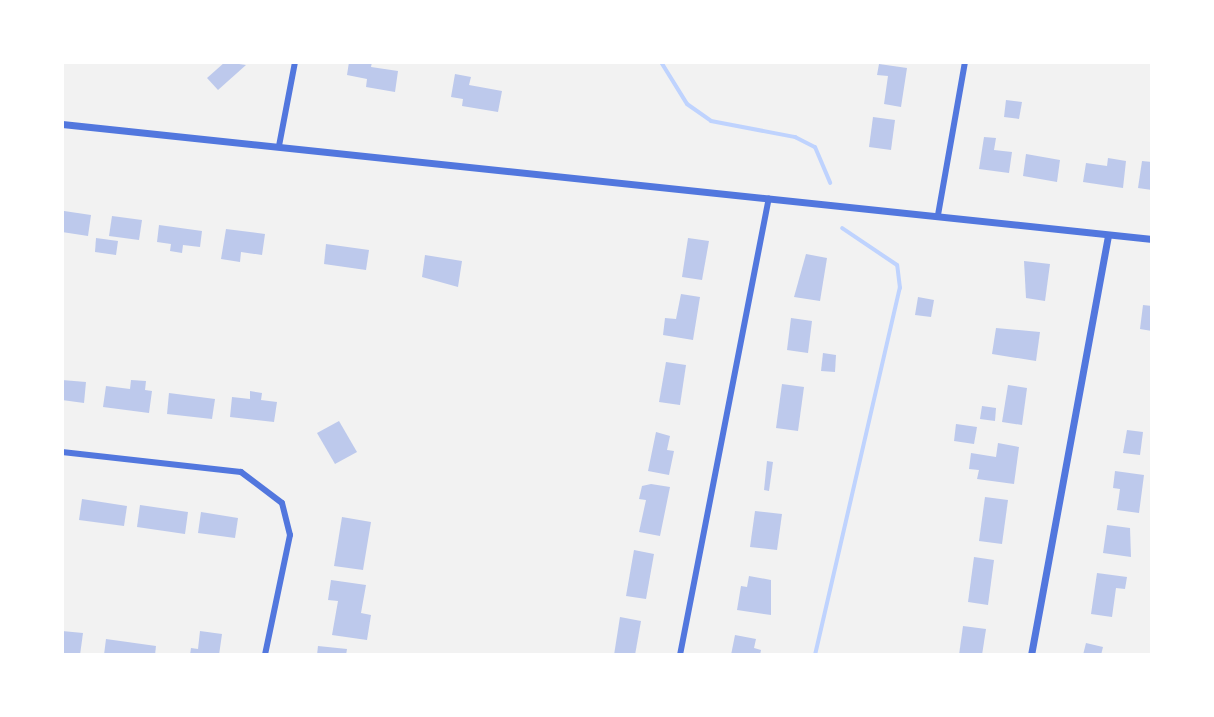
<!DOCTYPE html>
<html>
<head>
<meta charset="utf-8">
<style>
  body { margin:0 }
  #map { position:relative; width:1214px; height:717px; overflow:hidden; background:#f2f2f2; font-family:Raleway,sans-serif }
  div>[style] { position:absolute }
  .stream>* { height:4px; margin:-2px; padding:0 2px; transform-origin:2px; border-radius:2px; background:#bfd3fe }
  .building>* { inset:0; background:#bdc9ec }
  .minor>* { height:6px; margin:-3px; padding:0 3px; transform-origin:3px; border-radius:3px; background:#5277de }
  .tertiary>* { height:7px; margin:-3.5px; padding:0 3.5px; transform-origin:3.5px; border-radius:3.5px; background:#5277de }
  span { translate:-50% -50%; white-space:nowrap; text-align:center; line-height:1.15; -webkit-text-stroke:7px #fff; paint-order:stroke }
  .frame { position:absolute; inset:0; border:64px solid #fff; pointer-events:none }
</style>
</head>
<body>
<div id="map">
  <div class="stream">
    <div style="left:661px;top:62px;width:49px;rotate:58.2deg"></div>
    <div style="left:687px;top:104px;width:29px;rotate:35deg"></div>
    <div style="left:711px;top:121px;width:86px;rotate:10.8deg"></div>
    <div style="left:795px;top:137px;width:22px;rotate:27deg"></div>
    <div style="left:815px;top:147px;width:39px;rotate:67deg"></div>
    <div style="left:815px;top:655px;width:377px;rotate:-77deg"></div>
    <div style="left:900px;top:288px;width:23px;rotate:-97deg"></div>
    <div style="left:897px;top:265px;width:66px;rotate:-146.1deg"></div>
  </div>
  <div class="building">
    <div style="clip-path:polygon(225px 62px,246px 65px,218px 90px,207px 78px)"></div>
    <div style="clip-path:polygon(349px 62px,372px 62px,371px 67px,398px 71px,395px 92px,366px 87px,367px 79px,347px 75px)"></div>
    <div style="clip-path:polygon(879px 64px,907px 68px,901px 107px,884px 104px,888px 76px,877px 75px)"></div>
    <div style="clip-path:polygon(455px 74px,471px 77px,469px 85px,502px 91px,498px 112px,462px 106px,463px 99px,451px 97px)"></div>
    <div style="clip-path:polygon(1006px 100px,1022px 102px,1019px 119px,1004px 117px)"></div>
    <div style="clip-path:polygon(873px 117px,895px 120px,891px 150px,869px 147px)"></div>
    <div style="clip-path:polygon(984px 137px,996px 138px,994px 150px,1012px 152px,1009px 173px,979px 169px)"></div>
    <div style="clip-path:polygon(1026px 154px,1060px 160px,1057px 182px,1023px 176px)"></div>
    <div style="clip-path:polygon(1108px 158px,1126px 161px,1123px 188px,1083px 182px,1086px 163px,1107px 166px)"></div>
    <div style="clip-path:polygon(1142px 161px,1152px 162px,1152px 190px,1138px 188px)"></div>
    <div style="clip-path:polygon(64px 211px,91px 215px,88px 236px,62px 232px)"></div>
    <div style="clip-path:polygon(112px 216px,142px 220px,139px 240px,109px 236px)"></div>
    <div style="clip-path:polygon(159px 225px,202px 231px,200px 247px,183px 245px,182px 253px,170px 251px,171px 244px,157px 242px)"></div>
    <div style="clip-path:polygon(226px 229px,265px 234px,262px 255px,241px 252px,240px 262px,221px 259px)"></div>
    <div style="clip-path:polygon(96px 238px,118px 241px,116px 255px,95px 252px)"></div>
    <div style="clip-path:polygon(688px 238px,709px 241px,702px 280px,682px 277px)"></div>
    <div style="clip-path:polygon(326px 244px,369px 250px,366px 270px,324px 264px)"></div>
    <div style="clip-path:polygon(806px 254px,827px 258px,820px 301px,794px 297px)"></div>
    <div style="clip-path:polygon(425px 255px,462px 261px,458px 287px,422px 277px)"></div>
    <div style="clip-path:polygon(1024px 261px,1050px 264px,1045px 301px,1026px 298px)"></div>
    <div style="clip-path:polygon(681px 294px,700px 297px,693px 340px,663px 335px,665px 318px,676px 319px)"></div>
    <div style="clip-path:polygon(918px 297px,934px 300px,931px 317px,915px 315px)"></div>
    <div style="clip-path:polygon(1143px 305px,1152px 306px,1152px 331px,1140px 329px)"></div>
    <div style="clip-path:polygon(791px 318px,812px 321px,808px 353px,787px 350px)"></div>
    <div style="clip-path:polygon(996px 328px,1040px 332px,1036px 361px,992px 354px)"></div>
    <div style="clip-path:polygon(823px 353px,836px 355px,835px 372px,821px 371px)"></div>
    <div style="clip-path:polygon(666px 362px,686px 365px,680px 405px,659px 402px)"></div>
    <div style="clip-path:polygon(62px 380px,86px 382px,84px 403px,62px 400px)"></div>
    <div style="clip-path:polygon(131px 380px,146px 381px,145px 390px,152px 391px,149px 413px,103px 407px,106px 386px,130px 389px)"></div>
    <div style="clip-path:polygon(782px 384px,804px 387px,798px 431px,776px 428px)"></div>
    <div style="clip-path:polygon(1008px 385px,1027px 388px,1022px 425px,1002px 422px)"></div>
    <div style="clip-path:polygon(250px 391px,262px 393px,261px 400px,277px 402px,274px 422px,230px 417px,232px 397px,250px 399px)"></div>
    <div style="clip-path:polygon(169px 393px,215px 399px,212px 419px,167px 414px)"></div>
    <div style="clip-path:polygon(982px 406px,996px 408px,995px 421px,980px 419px)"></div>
    <div style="clip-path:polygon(339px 421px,357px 452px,335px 464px,317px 433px)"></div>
    <div style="clip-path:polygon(956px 424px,977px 427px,974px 444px,954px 441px)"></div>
    <div style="clip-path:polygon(1127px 430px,1143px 432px,1140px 455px,1123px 453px)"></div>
    <div style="clip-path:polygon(656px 432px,670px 436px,667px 450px,674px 451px,669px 475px,648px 471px)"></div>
    <div style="clip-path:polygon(998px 443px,1019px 447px,1014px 484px,977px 479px,979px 470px,969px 469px,971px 453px,996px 457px)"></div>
    <div style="clip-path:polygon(767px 461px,773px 462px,769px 491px,764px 490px)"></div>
    <div style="clip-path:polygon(1115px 471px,1144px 475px,1139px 513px,1117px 510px,1120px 489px,1113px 488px)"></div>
    <div style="clip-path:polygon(651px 484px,670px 487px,660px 536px,639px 532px,646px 500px,639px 499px,642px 486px)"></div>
    <div style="clip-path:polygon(985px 497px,1008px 500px,1002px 544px,979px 541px)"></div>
    <div style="clip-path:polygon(82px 499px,127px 506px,124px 526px,79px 520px)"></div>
    <div style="clip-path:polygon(140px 505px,188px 512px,185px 534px,137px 527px)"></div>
    <div style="clip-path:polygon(755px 511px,782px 514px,777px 550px,750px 547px)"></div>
    <div style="clip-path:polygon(201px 512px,238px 518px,235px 538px,198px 533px)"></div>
    <div style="clip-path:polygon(342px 517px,371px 522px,363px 570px,334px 566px)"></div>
    <div style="clip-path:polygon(1107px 525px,1130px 528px,1131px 557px,1103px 553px)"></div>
    <div style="clip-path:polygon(634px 550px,654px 554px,646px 599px,626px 596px)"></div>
    <div style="clip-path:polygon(974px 557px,994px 560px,988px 605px,968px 602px)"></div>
    <div style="clip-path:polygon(1097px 573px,1127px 577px,1125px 589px,1116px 588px,1112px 617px,1091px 614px)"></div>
    <div style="clip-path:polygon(749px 576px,771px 580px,771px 615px,737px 610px,741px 586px,747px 587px)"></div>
    <div style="clip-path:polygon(331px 580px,366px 585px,361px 613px,371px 615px,367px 640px,332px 635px,338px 601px,328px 600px)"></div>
    <div style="clip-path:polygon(620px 617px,641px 621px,635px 655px,614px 655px)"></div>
    <div style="clip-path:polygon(963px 626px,986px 629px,982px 655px,959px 655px)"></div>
    <div style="clip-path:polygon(62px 631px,83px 633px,80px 655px,62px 654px)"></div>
    <div style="clip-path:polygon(200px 631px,222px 634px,219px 655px,190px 655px,191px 648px,198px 649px)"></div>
    <div style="clip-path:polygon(735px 635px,756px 639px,754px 648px,761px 650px,760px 655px,731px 655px)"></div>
    <div style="clip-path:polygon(106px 639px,156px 646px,155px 655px,104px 655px)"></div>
    <div style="clip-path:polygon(1086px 643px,1103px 647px,1101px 655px,1083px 655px)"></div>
    <div style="clip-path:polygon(318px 646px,347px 649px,346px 655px,317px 655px)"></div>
  </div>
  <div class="minor">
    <div style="left:279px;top:146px;width:86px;rotate:-79.2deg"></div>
    <div style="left:938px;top:215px;width:155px;rotate:-80deg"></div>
    <div style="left:62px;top:452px;width:180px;rotate:6.4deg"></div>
    <div style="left:241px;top:472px;width:51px;rotate:37.1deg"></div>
    <div style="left:282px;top:503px;width:33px;rotate:76deg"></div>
    <div style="left:290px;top:535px;width:123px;rotate:101.8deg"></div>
    <div style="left:680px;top:655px;width:465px;rotate:-79deg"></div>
  </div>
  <div class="tertiary">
    <div style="left:62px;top:124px;width:1096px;rotate:6.02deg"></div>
    <div style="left:1031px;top:655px;width:427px;rotate:-79.6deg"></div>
  </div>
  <div class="frame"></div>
</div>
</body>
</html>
